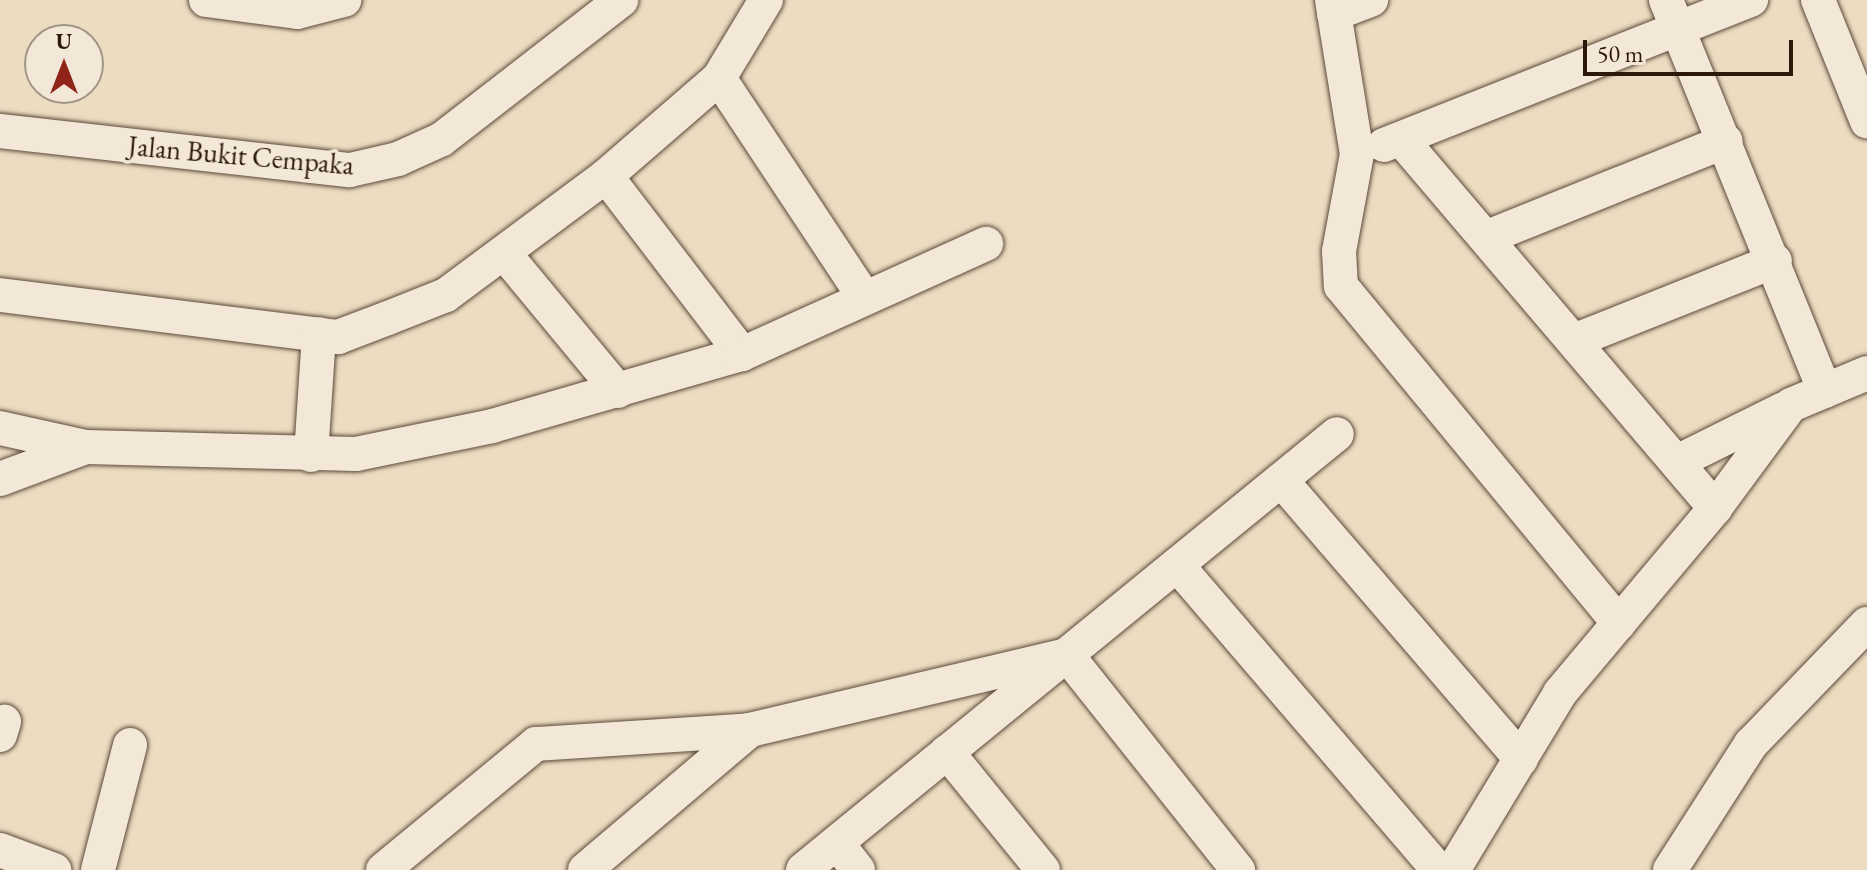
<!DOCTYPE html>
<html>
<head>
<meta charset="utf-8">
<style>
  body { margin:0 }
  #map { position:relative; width:1867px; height:870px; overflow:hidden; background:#ecdcc1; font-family:"EB Garamond",serif }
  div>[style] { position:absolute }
  .roads { filter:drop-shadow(0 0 2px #5b4a39) drop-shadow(0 0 2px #5b4a39) }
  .minor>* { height:34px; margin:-17px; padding:0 17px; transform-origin:17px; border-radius:17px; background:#f3e8d7 }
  span { translate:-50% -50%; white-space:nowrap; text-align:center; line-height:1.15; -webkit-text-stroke:7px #f3e8d7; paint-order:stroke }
  .street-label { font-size:28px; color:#2b190c }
  .north { position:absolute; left:24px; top:24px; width:80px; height:80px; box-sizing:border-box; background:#f3e8d7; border:2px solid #a39586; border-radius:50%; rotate:0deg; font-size:22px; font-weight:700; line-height:32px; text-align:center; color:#2b190c }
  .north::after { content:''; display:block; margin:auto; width:28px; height:36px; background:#8f2418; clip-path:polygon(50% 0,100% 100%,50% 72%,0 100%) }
  .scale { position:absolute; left:1583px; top:40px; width:210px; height:36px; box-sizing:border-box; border:4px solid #2b190c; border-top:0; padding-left:10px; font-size:24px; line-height:28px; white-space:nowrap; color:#2b190c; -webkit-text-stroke:6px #f3e8d7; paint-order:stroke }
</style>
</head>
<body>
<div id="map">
  <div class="roads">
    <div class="minor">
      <div style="left:206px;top:0;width:92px;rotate:7.5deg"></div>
      <div style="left:297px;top:12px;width:49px;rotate:-14.3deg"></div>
      <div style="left:1332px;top:0;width:156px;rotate:80.8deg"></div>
      <div style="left:1357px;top:154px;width:99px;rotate:100.5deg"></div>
      <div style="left:1339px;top:251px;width:35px;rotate:87deg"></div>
      <div style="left:1341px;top:286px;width:437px;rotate:50.5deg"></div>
      <div style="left:1666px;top:0;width:422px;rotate:67.9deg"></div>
      <div style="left:1818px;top:0;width:131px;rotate:68deg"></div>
      <div style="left:1334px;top:14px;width:40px;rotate:-21deg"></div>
      <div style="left:719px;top:78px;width:263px;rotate:56.5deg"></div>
      <div style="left:0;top:131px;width:352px;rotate:6.4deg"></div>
      <div style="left:350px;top:170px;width:49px;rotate:-12.9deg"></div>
      <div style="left:398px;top:159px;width:48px;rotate:-24.4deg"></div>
      <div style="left:442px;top:139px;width:227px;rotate:-37.8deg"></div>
      <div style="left:1401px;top:139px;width:485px;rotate:49.6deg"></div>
      <div style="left:1384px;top:145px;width:395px;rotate:-21.6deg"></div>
      <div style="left:606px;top:176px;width:224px;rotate:52.6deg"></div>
      <div style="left:1490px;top:236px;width:254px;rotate:-21.9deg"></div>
      <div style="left:504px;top:253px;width:179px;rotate:50.4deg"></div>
      <div style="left:0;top:295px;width:341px;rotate:7.1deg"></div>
      <div style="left:338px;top:337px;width:53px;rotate:-20.8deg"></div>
      <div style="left:388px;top:318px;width:62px;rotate:-21.6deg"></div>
      <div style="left:446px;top:295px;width:199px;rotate:-36.6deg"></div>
      <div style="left:606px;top:176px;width:150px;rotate:-40.9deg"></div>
      <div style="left:719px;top:78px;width:91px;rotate:-58.9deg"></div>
      <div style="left:1576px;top:340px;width:214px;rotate:-21.7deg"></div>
      <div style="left:0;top:428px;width:88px;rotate:12.5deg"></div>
      <div style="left:311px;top:455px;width:121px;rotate:-86.2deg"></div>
      <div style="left:1677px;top:462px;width:119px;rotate:-26.4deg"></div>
      <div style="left:0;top:479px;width:92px;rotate:-20.4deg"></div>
      <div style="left:86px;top:447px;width:270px;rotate:1.5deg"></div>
      <div style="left:356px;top:454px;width:139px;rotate:-11.6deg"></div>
      <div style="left:492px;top:426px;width:260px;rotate:-16.1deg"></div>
      <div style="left:742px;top:354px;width:268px;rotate:-24.3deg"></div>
      <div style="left:1281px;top:480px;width:368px;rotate:49.3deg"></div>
      <div style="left:1177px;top:565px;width:401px;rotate:49.4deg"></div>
      <div style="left:0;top:735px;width:14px;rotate:-73deg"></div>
      <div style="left:947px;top:752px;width:152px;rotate:50.9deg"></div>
      <div style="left:837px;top:843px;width:34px;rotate:52deg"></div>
      <div style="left:0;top:850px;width:58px;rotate:20.3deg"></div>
      <div style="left:98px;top:870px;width:129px;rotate:-75.6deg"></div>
      <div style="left:383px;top:870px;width:198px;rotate:-39.5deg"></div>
      <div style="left:536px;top:744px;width:214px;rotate:-3.7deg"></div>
      <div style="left:750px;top:730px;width:326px;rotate:-13.3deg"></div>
      <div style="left:1067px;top:655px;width:275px;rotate:51.5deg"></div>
      <div style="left:585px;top:870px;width:216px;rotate:-40.3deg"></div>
      <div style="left:803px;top:870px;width:689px;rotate:-39.23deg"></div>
      <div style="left:1453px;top:870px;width:207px;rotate:-58.8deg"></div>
      <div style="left:1560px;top:693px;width:241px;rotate:-50deg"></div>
      <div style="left:1715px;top:508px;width:128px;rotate:-53.6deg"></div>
      <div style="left:1791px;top:405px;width:82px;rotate:-22.8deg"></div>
      <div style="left:1670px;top:870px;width:150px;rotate:-57.3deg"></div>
      <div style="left:1751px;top:744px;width:167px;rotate:-46deg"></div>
    </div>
  </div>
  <div class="street-label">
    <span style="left:241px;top:155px;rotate:5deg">Jalan Bukit Cempaka</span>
  </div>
  <div class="north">U</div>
  <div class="scale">50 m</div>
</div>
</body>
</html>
